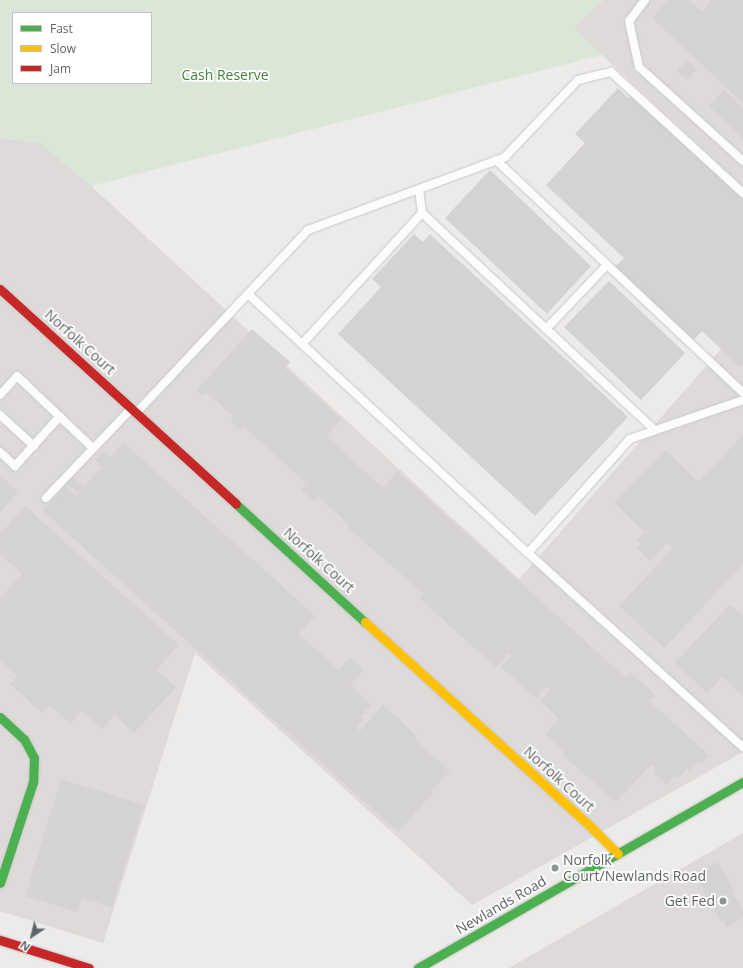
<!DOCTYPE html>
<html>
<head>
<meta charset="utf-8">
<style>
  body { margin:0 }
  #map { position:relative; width:743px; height:968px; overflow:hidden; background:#edebe9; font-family:"Open Sans",sans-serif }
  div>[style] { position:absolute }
  .industrial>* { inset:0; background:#dddad9 }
  .green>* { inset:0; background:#dae7d6 }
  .building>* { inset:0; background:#d4d2d2 }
  .roads { filter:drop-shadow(0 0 1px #cac9c9) drop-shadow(0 0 1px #cac9c9) }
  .lane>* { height:8px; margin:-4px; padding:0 4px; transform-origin:4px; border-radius:4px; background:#fcfcfc }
  .fast>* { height:9px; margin:-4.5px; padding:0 4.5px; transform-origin:4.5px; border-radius:4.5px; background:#4caf50 }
  .slow>* { height:9px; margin:-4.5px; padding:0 4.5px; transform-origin:4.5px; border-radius:4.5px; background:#ffc107 }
  .jam>* { height:9px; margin:-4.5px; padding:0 4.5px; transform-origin:4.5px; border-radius:4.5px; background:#c62828 }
  .dots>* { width:11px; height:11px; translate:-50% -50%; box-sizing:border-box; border:2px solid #fff; border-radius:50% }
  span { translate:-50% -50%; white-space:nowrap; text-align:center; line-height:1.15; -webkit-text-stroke:3.5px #fff; paint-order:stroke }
  .park-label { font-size:14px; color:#447f3c }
  .street-label { font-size:14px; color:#5e6366 }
  .poi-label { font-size:14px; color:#5e6366 }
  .left { translate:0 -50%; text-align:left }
  .right { translate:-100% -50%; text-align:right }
  .legend { position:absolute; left:12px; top:12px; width:140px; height:72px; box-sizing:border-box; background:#fff; border:1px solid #bfc1c2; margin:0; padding:5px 7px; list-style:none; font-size:12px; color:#5e6366 }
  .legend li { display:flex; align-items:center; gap:8px; height:20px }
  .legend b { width:20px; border:1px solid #bfc1c2 }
  .north { position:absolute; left:12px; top:916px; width:40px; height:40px; -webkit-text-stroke:3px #fff; paint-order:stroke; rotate:215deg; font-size:11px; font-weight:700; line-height:16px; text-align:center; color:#5e6366 }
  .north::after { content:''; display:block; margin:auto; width:14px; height:18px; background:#5e6366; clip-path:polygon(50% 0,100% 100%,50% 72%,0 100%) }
</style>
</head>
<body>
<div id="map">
  <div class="industrial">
    <div style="clip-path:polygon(603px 0,743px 0,743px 187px,573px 28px)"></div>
    <div style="clip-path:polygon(0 138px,41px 143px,91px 186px,519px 579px,743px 324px,743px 752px,472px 905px,195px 653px,103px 943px,0 911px)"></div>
    <div style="clip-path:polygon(743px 833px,743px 968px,509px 968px,672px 874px)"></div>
  </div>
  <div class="green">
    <div style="clip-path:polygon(evenodd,0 0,603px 0,574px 28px,602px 55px,91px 186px,41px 143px,0 138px,0 0,13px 13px,151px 13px,151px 83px,13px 83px,13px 13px)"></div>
  </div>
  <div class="building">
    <div style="clip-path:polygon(668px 0,689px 0,702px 12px,712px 0,743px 0,743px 103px,652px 18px)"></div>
    <div style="clip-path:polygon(687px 60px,697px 69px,687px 80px,677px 71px)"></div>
    <div style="clip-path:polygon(618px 88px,628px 98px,632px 94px,743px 199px,743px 364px,740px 367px,702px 331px,694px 340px,615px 267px,624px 258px,546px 185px,585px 143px,575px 134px)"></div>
    <div style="clip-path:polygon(724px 90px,743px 108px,743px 139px,709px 106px)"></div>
    <div style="clip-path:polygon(490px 170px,591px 266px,547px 314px,445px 218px)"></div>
    <div style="clip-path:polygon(414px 234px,423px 242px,430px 234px,628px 417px,535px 516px,338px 334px,381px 287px,372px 279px)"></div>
    <div style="clip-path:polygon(609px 281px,685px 353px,641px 400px,564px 327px)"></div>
    <div style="clip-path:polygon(252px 329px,290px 362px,285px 368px,341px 419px,326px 436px,383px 488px,397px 471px,625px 677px,630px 672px,655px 695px,649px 701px,709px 755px,702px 764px,699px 761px,690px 771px,687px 768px,678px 778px,675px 775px,667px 785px,654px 773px,657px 770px,651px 765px,616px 802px,563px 755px,565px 752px,545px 734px,559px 719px,540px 701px,550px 690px,546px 687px,536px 698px,501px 667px,512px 656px,509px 653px,496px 667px,420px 599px,424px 594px,347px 527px,349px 525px,318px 496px,314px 501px,301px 490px,306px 483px,244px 427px,241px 431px,230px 421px,234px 417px,206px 392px,203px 396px,197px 390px)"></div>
    <div style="clip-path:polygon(743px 435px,743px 564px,664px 648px,619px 606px,673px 548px,667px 543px,650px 561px,637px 548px,641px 543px,637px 540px,645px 532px,614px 503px,665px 450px,699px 482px)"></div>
    <div style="clip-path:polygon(124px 443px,315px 616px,299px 634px,339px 670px,350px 658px,364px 670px,350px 685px,371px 705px,360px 717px,363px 720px,356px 727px,360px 731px,383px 705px,417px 736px,414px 739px,450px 771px,431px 791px,433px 793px,398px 832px,43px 511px,66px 486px,76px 495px,78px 493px,67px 484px,73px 477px,84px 487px,102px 467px,95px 460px,104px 451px,110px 457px)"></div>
    <div style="clip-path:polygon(0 475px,18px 492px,0 512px)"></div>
    <div style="clip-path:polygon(25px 506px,179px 645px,156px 670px,176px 687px,134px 733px,115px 715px,102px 729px,82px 711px,71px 724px,50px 705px,42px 713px,10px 684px,18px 676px,0 660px,0 598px,22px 574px,0 554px,0 534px)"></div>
    <div style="clip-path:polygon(730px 604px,743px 616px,743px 696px,722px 677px,707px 693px,675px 663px)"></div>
    <div style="clip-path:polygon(61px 779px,144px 805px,112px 907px,82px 898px,77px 912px,25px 896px)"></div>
    <div style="clip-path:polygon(718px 862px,734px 890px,732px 891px,743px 911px,743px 918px,727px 927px,723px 920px,721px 921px,694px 875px,698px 873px,699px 876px,706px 872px,705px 869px)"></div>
  </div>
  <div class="roads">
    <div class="lane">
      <div style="left:645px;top:0;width:26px;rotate:127deg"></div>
      <div style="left:629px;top:21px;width:47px;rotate:77.7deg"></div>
      <div style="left:639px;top:67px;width:140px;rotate:42.1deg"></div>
      <div style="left:496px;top:160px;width:340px;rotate:43.3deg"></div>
      <div style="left:422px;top:213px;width:318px;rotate:43deg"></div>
      <div style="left:248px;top:294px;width:381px;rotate:42.8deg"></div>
      <div style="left:528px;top:553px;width:290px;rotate:42.1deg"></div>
      <div style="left:546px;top:329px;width:88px;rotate:-46.4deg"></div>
      <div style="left:302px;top:344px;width:178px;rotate:-47.5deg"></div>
      <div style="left:422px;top:213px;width:24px;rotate:-97deg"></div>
      <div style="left:0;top:395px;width:25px;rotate:-48deg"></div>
      <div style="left:17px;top:376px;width:105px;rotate:43.5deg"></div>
      <div style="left:137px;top:412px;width:250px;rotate:-46.8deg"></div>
      <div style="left:308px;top:230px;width:210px;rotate:-20.3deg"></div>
      <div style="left:505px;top:157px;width:106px;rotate:-46.5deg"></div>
      <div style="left:578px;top:80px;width:34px;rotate:-14deg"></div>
      <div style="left:611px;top:72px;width:179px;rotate:42.5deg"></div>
      <div style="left:0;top:415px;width:46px;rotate:42.4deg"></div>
      <div style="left:0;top:452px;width:21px;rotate:43deg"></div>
      <div style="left:15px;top:466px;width:67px;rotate:-48deg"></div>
      <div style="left:46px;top:498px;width:123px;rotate:-46.3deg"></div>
      <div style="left:528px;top:553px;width:153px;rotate:-48.2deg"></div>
      <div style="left:630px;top:439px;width:120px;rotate:-19deg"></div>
    </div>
    <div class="fast">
      <div style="left:236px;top:504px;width:175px;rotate:42.5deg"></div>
      <div style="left:0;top:717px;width:33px;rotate:43deg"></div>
      <div style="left:24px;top:739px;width:21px;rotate:62deg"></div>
      <div style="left:34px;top:758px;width:24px;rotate:92deg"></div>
      <div style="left:33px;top:782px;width:106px;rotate:108.1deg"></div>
      <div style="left:418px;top:968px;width:374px;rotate:-29.8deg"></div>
    </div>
    <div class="slow">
      <div style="left:365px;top:622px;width:308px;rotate:42.2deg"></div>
      <div style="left:593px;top:829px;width:35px;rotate:45deg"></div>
    </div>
    <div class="jam">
      <div style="left:0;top:289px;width:319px;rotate:42.3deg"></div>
      <div style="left:0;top:940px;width:93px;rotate:17.5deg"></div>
    </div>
  </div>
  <div class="dots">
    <div style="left:555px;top:868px;background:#909394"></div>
    <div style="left:723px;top:901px;background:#909394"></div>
  </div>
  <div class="park-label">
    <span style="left:225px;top:75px">Cash Reserve</span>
  </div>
  <div class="street-label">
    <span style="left:80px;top:342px;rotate:42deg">Norfolk Court</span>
    <span style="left:319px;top:560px;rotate:42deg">Norfolk Court</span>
    <span style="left:559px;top:779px;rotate:42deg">Norfolk Court</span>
    <span style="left:501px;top:905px;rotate:-30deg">Newlands Road</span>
  </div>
  <div class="poi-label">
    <span class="left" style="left:563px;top:868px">Norfolk<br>Court/Newlands Road</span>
    <span class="right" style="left:715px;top:901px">Get Fed</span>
  </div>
  <ul class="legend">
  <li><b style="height:5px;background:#4caf50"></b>Fast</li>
  <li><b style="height:5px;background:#ffc107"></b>Slow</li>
  <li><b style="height:5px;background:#c62828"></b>Jam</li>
  </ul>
  <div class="north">N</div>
</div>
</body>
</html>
